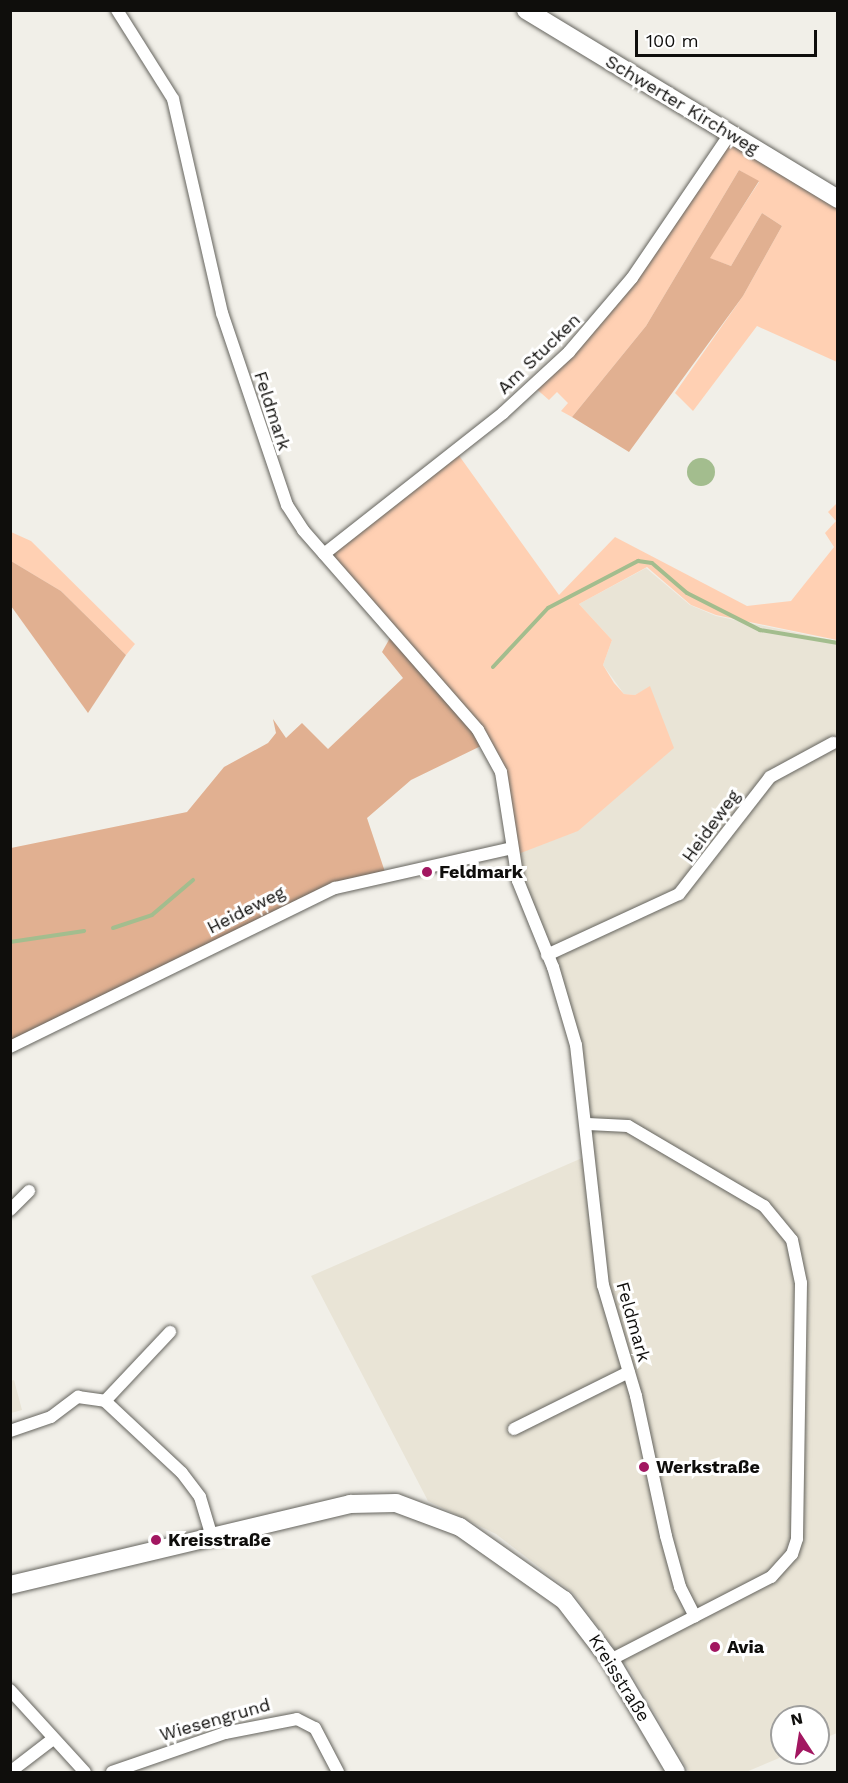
<!DOCTYPE html>
<html>
<head>
<meta charset="utf-8">
<style>
  body { margin:0 }
  #map { position:relative; width:848px; height:1783px; overflow:hidden; background:#f1efe8; font-family:"Work Sans",sans-serif }
  div>[style] { position:absolute }
  .built>* { inset:0; background:#e9e4d6 }
  .green>* { inset:0; background:#ffd0b3 }
  .forest>* { inset:0; background:#e1b091 }
  .water>* { inset:0; background:#a3bd8e }
  .round { border-radius:50% }
  .stream>* { height:4px; margin:-2px; padding:0 2px; transform-origin:2px; border-radius:2px; background:#a3bd8e }
  .roads { filter:drop-shadow(0 0 2px #65645e) drop-shadow(0 0 2px #65645e) }
  .minor>* { height:12px; margin:-6px; padding:0 6px; transform-origin:6px; border-radius:6px; background:#fff }
  .secondary>* { height:18px; margin:-9px; padding:0 9px; transform-origin:9px; border-radius:9px; background:#fff }
  .dots>* { width:16px; height:16px; translate:-50% -50%; box-sizing:border-box; border:3px solid #fff; border-radius:50% }
  span { translate:-50% -50%; white-space:nowrap; text-align:center; line-height:1.15; -webkit-text-stroke:6px #fff; paint-order:stroke }
  .street-label { font-size:18px; color:#0f0e0c }
  .poi-label { font-size:18px; color:#0f0e0c; font-weight:700 }
  .left { translate:0 -50%; text-align:left }
  .frame { position:absolute; inset:0; border:12px solid #0f0e0c; pointer-events:none }
  .north { position:absolute; left:770px; top:1705px; width:60px; height:60px; box-sizing:border-box; background:#fff; border:2px solid #9f9f9e; border-radius:50%; rotate:348deg; font-size:16px; font-weight:700; line-height:24px; text-align:center; color:#0f0e0c }
  .north::after { content:''; display:block; margin:auto; width:21px; height:27px; background:#a21761; clip-path:polygon(50% 0,100% 100%,50% 72%,0 100%) }
  .scale { position:absolute; left:635px; top:30px; width:182px; height:27px; box-sizing:border-box; border:3px solid #0f0e0c; border-top:0; padding-left:8px; font-size:18px; line-height:21px; white-space:nowrap; color:#0f0e0c; -webkit-text-stroke:4px #fff; paint-order:stroke }
</style>
</head>
<body>
<div id="map">
  <div class="built">
    <div style="clip-path:polygon(646px 568px,690px 605px,716px 616px,837px 641px,837px 1733px,818px 1741px,818px 1717px,782px 1717px,782px 1753px,791px 1753px,746px 1772px,689px 1772px,628px 1667px,573px 1593px,496px 1534px,428px 1501px,311px 1276px,589px 1155px,576px 1045px,513px 856px,650px 687px,635px 695px,624px 694px,603px 665px,612px 640px,579px 604px)"></div>
    <div style="clip-path:polygon(14px 1380px,22px 1410px,11px 1413px,11px 1381px)"></div>
  </div>
  <div class="green">
    <div style="clip-path:polygon(730px 134px,837px 199px,837px 362px,757px 326px,693px 411px,675px 393px,743px 296px,782px 226px,762px 213px,731px 266px,709px 258px,759px 182px,739px 170px,646px 326px,572px 417px,561px 411px,568px 403px,557px 392px,549px 400px,533px 386px,598px 321px)"></div>
    <div style="clip-path:polygon(455px 450px,559px 595px,615px 537px,747px 606px,791px 601px,834px 547px,825px 533px,836px 521px,828px 512px,837px 503px,837px 640px,716px 615px,691px 605px,647px 567px,579px 604px,612px 640px,603px 665px,614px 683px,624px 694px,635px 695px,650px 686px,674px 748px,578px 831px,513px 856px,501px 772px,324px 554px)"></div>
    <div style="clip-path:polygon(11px 532px,31px 541px,135px 644px,126px 655px,61px 591px,11px 561px)"></div>
  </div>
  <div class="forest">
    <div style="clip-path:polygon(739px 170px,759px 181px,710px 258px,731px 266px,762px 213px,782px 226px,743px 296px,629px 452px,572px 417px,646px 326px)"></div>
    <div style="clip-path:polygon(11px 561px,61px 591px,126px 655px,88px 713px,11px 606px)"></div>
    <div style="clip-path:polygon(390px 638px,487px 743px,411px 780px,367px 818px,385px 872px,335px 888px,11px 1047px,11px 848px,187px 812px,224px 767px,268px 743px,276px 733px,273px 719px,286px 738px,302px 723px,328px 749px,403px 678px,382px 652px)"></div>
  </div>
  <div class="water">
    <div class="round" style="left:687px;top:458px;width:28px;height:28px"></div>
  </div>
  <div class="stream">
    <div style="left:493px;top:667px;width:81px;rotate:-47deg"></div>
    <div style="left:548px;top:608px;width:102px;rotate:-27.6deg"></div>
    <div style="left:638px;top:561px;width:14px;rotate:8deg"></div>
    <div style="left:652px;top:563px;width:46px;rotate:40.6deg"></div>
    <div style="left:687px;top:593px;width:82px;rotate:26.9deg"></div>
    <div style="left:760px;top:630px;width:79px;rotate:9.5deg"></div>
    <div style="left:113px;top:928px;width:41px;rotate:-18.4deg"></div>
    <div style="left:152px;top:915px;width:54px;rotate:-40.5deg"></div>
    <div style="left:10px;top:942px;width:75px;rotate:-8.5deg"></div>
  </div>
  <div class="roads">
    <div class="minor">
      <div style="left:117px;top:10px;width:105px;rotate:57.8deg"></div>
      <div style="left:173px;top:99px;width:220px;rotate:77.1deg"></div>
      <div style="left:222px;top:313px;width:203px;rotate:71.3deg"></div>
      <div style="left:287px;top:505px;width:30px;rotate:57deg"></div>
      <div style="left:303px;top:530px;width:266px;rotate:48.8deg"></div>
      <div style="left:478px;top:730px;width:48px;rotate:61.3deg"></div>
      <div style="left:501px;top:772px;width:110px;rotate:81.1deg"></div>
      <div style="left:518px;top:881px;width:93px;rotate:67.9deg"></div>
      <div style="left:553px;top:967px;width:81px;rotate:73.6deg"></div>
      <div style="left:576px;top:1045px;width:242px;rotate:83.6deg"></div>
      <div style="left:603px;top:1285px;width:116px;rotate:73.4deg"></div>
      <div style="left:636px;top:1396px;width:143px;rotate:77.9deg"></div>
      <div style="left:666px;top:1536px;width:53px;rotate:74.6deg"></div>
      <div style="left:680px;top:1587px;width:33px;rotate:63deg"></div>
      <div style="left:324px;top:554px;width:228px;rotate:-38.2deg"></div>
      <div style="left:503px;top:413px;width:90px;rotate:-42.7deg"></div>
      <div style="left:569px;top:352px;width:97px;rotate:-49.6deg"></div>
      <div style="left:632px;top:278px;width:174px;rotate:-55.8deg"></div>
      <div style="left:547px;top:955px;width:145px;rotate:-24.8deg"></div>
      <div style="left:679px;top:894px;width:148px;rotate:-52.1deg"></div>
      <div style="left:770px;top:777px;width:72px;rotate:-28.4deg"></div>
      <div style="left:10px;top:1047px;width:362px;rotate:-26.1deg"></div>
      <div style="left:335px;top:888px;width:181px;rotate:-12.7deg"></div>
      <div style="left:588px;top:1124px;width:40px;rotate:2.9deg"></div>
      <div style="left:628px;top:1126px;width:158px;rotate:30.5deg"></div>
      <div style="left:764px;top:1206px;width:44px;rotate:50.5deg"></div>
      <div style="left:792px;top:1240px;width:44px;rotate:78.2deg"></div>
      <div style="left:801px;top:1283px;width:256px;rotate:90.9deg"></div>
      <div style="left:797px;top:1539px;width:16px;rotate:108deg"></div>
      <div style="left:792px;top:1554px;width:31px;rotate:132deg"></div>
      <div style="left:771px;top:1577px;width:181px;rotate:152.7deg"></div>
      <div style="left:10px;top:1210px;width:27px;rotate:-45deg"></div>
      <div style="left:105px;top:1401px;width:95px;rotate:-46.7deg"></div>
      <div style="left:514px;top:1429px;width:128px;rotate:-26.4deg"></div>
      <div style="left:10px;top:1431px;width:43px;rotate:-18.9deg"></div>
      <div style="left:51px;top:1417px;width:34px;rotate:-37deg"></div>
      <div style="left:78px;top:1397px;width:27px;rotate:8deg"></div>
      <div style="left:105px;top:1401px;width:105px;rotate:43.1deg"></div>
      <div style="left:182px;top:1473px;width:30px;rotate:53deg"></div>
      <div style="left:200px;top:1497px;width:42px;rotate:73.3deg"></div>
      <div style="left:10px;top:1690px;width:111px;rotate:47.6deg"></div>
      <div style="left:10px;top:1772px;width:54px;rotate:-37.5deg"></div>
      <div style="left:112px;top:1772px;width:120px;rotate:-19deg"></div>
      <div style="left:225px;top:1733px;width:73px;rotate:-11deg"></div>
      <div style="left:297px;top:1719px;width:20px;rotate:27deg"></div>
      <div style="left:315px;top:1728px;width:50px;rotate:62.4deg"></div>
    </div>
    <div class="secondary">
      <div style="left:526px;top:10px;width:365px;rotate:31.2deg"></div>
      <div style="left:10px;top:1585px;width:350px;rotate:-13.4deg"></div>
      <div style="left:350px;top:1504px;width:46px;rotate:-1.2deg"></div>
      <div style="left:396px;top:1503px;width:68px;rotate:20.6deg"></div>
      <div style="left:460px;top:1527px;width:127px;rotate:35.1deg"></div>
      <div style="left:564px;top:1600px;width:76px;rotate:52.5deg"></div>
      <div style="left:610px;top:1660px;width:130px;rotate:59.5deg"></div>
    </div>
  </div>
  <div class="dots">
    <div style="left:427px;top:872px;background:#a21761"></div>
    <div style="left:644px;top:1467px;background:#a21761"></div>
    <div style="left:156px;top:1540px;background:#a21761"></div>
    <div style="left:715px;top:1647px;background:#a21761"></div>
  </div>
  <div class="street-label">
    <span style="left:682px;top:105px;rotate:31deg">Schwerter Kirchweg</span>
    <span style="left:539px;top:354px;rotate:-44deg">Am Stucken</span>
    <span style="left:272px;top:411px;rotate:72deg">Feldmark</span>
    <span style="left:711px;top:826px;rotate:-54deg">Heideweg</span>
    <span style="left:246px;top:910px;rotate:-27deg">Heideweg</span>
    <span style="left:633px;top:1322px;rotate:74deg">Feldmark</span>
    <span style="left:619px;top:1678px;rotate:58deg">Kreisstraße</span>
    <span style="left:215px;top:1720px;rotate:-16deg">Wiesengrund</span>
  </div>
  <div class="poi-label">
    <span class="left" style="left:439px;top:872px">Feldmark</span>
    <span class="left" style="left:656px;top:1467px">Werkstraße</span>
    <span class="left" style="left:168px;top:1540px">Kreisstraße</span>
    <span class="left" style="left:727px;top:1647px">Avia</span>
  </div>
  <div class="frame"></div>
  <div class="north">N</div>
  <div class="scale">100 m</div>
</div>
</body>
</html>
